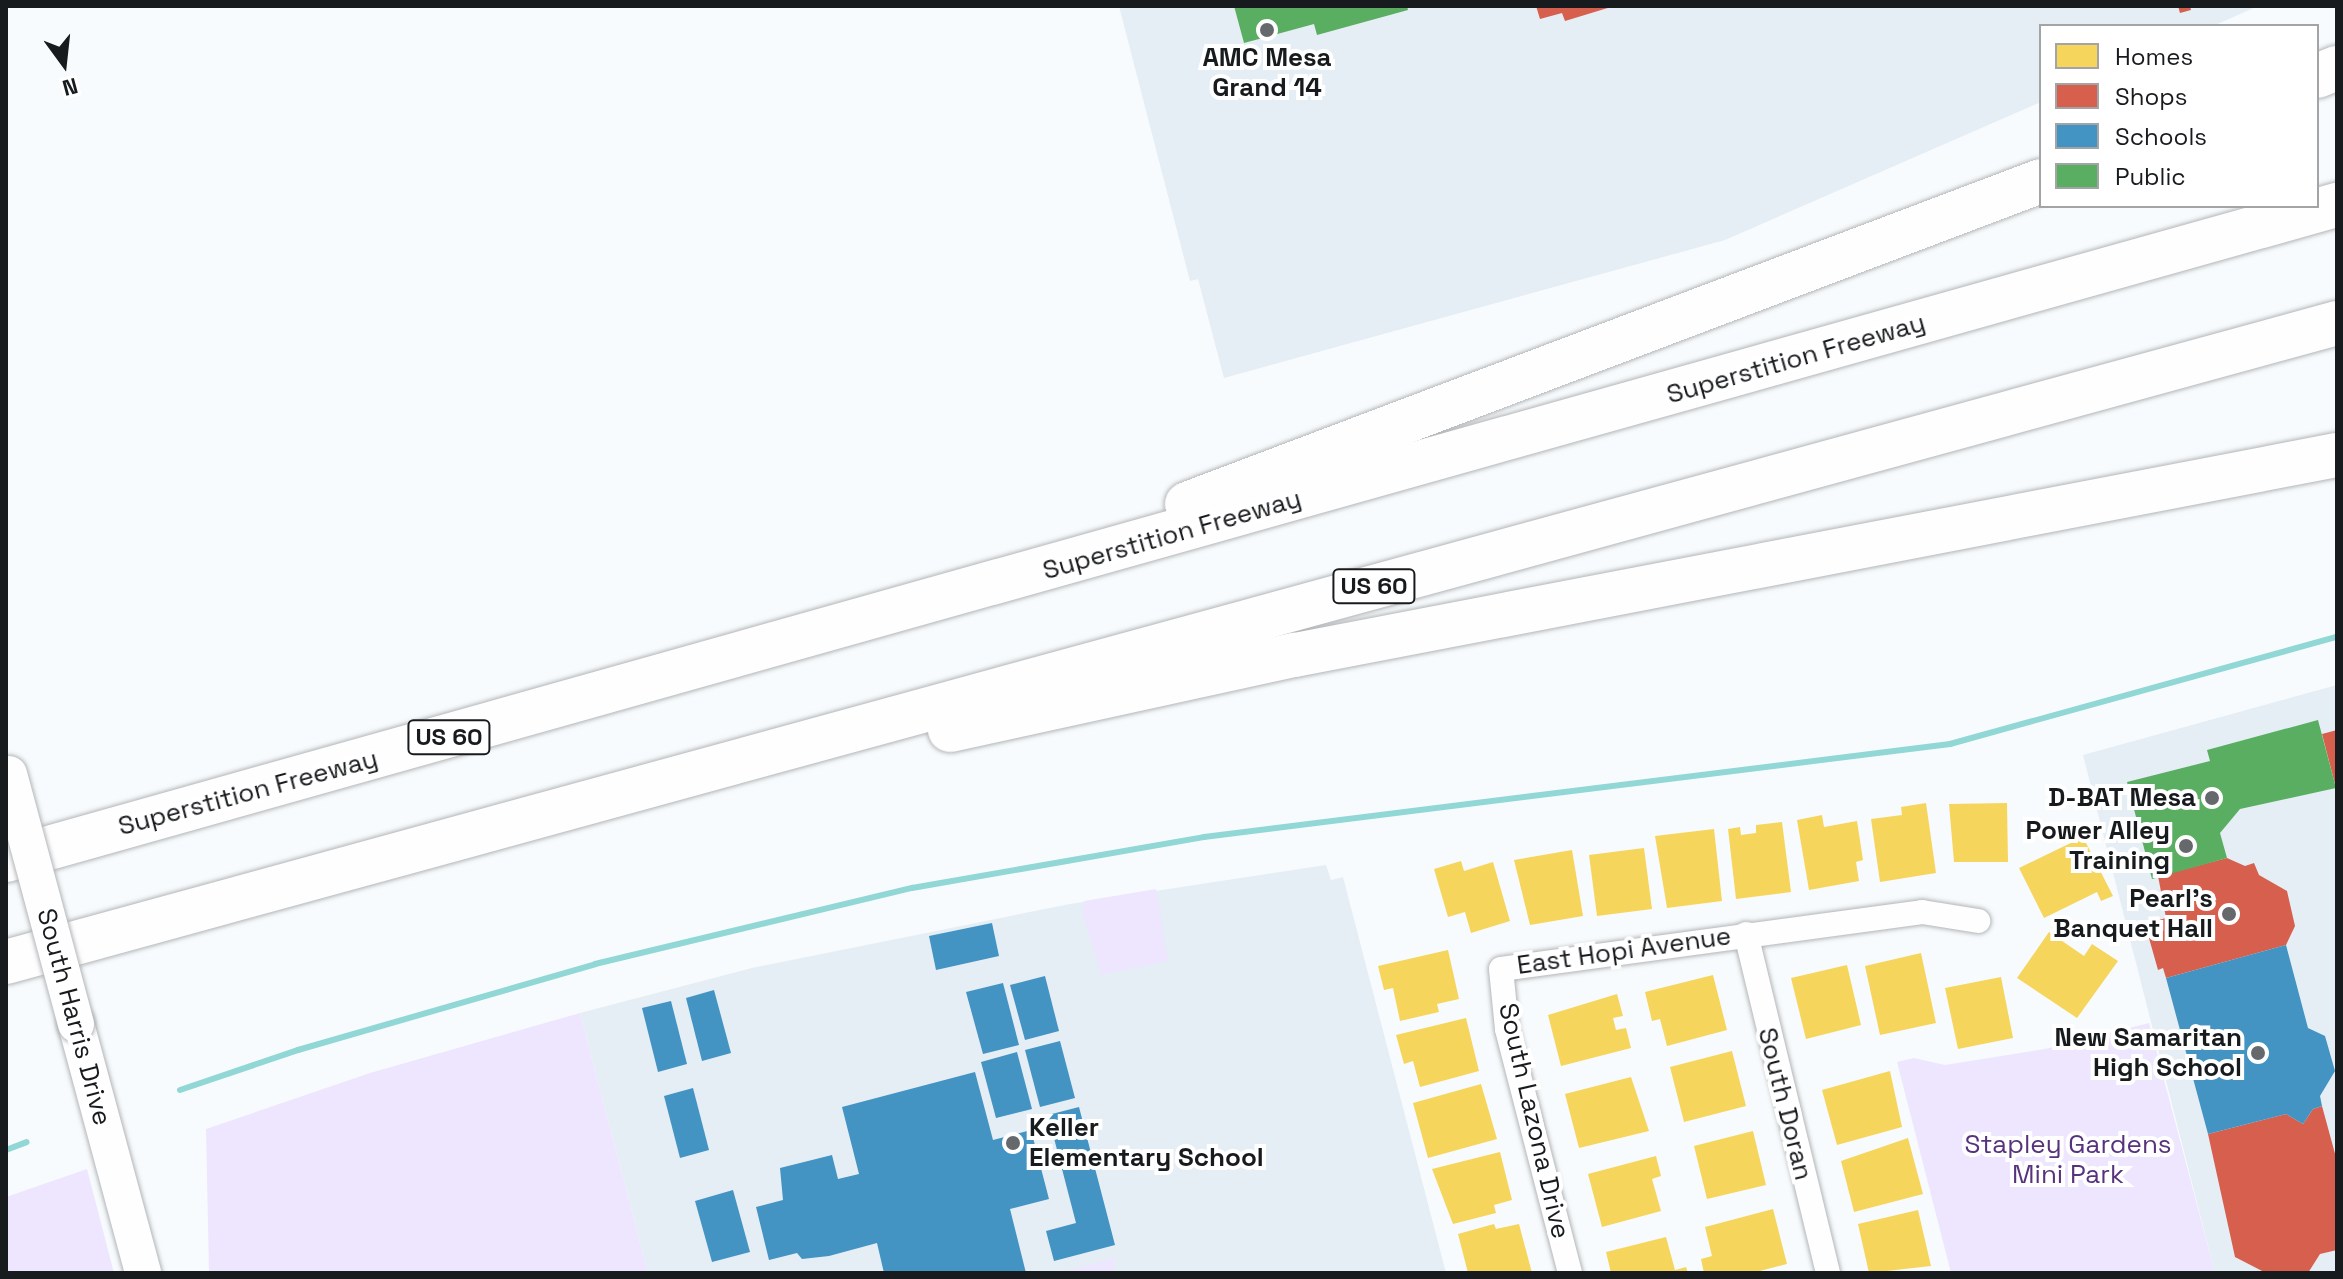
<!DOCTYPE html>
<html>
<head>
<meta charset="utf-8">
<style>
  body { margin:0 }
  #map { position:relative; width:2343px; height:1279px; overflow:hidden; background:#f8fbfd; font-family:"Space Grotesk",sans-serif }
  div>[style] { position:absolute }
  .built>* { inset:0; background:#e5edf5 }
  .green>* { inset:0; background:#eee6fe }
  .homes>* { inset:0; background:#f6d55c }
  .shops>* { inset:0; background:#d6604d }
  .schools>* { inset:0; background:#4393c3 }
  .public>* { inset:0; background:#5aae61 }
  .stream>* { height:6px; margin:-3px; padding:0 3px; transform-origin:3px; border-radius:3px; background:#91d7d5 }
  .roads { filter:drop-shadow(0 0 2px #b3b6b8) drop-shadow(0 0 2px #b3b6b8) }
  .street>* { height:24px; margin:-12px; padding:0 12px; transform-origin:12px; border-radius:12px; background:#fefeff }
  .secondary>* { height:36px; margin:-18px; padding:0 18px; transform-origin:18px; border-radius:18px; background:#fefeff }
  .highway>* { height:44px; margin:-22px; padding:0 22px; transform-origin:22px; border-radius:22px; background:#fefeff }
  .bridges { filter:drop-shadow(0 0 2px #b3b6b8) drop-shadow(0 0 2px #b3b6b8) }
  .secondary-bridge>* { height:36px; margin:-18px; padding:0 18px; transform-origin:18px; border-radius:18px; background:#fefeff }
  .dots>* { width:22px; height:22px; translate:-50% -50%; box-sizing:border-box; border:4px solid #fff; border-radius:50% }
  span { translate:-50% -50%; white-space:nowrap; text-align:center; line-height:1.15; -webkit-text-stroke:8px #fff; paint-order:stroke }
  .shield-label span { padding:2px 6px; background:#fff; border:2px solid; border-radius:6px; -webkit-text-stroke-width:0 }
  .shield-label { font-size:24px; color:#181b1d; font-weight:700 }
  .poi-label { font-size:26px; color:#181b1d; font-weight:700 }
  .right { translate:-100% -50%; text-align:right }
  .left { translate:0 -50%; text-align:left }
  .street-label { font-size:26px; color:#181b1d }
  .park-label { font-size:26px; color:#57337d }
  .frame { position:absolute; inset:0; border:8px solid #181b1d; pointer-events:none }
  .legend { position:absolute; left:2039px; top:24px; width:280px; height:184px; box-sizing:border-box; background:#fff; border:2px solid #a3a4a5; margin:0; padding:10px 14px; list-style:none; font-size:24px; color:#181b1d }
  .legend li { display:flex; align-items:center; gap:16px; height:40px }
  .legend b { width:40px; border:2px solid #a3a4a5 }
  .north { position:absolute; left:24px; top:24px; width:80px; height:80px; -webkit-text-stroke:6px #fff; paint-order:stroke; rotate:165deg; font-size:22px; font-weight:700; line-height:32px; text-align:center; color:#181b1d }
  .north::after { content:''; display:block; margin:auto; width:28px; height:36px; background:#181b1d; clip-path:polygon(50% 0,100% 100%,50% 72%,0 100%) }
</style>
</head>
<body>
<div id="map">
  <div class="built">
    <div style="clip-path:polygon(1119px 6px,2258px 6px,2213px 26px,2041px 26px,2041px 102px,1725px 240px,1224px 378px,1198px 279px,1190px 281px)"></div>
    <div style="clip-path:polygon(2337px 685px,2337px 1273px,2215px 1273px,2083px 755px)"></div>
    <div style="clip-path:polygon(1326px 865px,1331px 880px,1343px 877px,1446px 1273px,648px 1273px,580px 1013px,752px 968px,1070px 904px)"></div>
  </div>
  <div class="green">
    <div style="clip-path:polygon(1156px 889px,1168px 961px,1101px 975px,1082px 912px,1084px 901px)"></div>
    <div style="clip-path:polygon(580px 1013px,648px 1273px,209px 1273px,206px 1129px,370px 1073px)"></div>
    <div style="clip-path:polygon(2149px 1023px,2215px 1273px,1951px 1273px,1897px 1062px,1914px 1058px,1945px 1065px,2045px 1049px)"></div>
    <div style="clip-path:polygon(87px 1169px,114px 1273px,6px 1273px,6px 1197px)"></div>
    <div style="clip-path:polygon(1115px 1258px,1113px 1273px,1060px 1273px)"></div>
  </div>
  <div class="homes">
    <div style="clip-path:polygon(1926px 803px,1936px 873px,1880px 882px,1871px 819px,1902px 815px,1901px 807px)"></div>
    <div style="clip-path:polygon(2007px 803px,2008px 862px,1954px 862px,1949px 804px)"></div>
    <div style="clip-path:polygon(1822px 815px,1824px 827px,1857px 821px,1863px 860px,1856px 862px,1859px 881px,1809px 890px,1797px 820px)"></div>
    <div style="clip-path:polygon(1782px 822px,1791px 892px,1736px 899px,1728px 829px,1740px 827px,1741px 835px,1756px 833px,1756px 825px)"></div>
    <div style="clip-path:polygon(1714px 829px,1722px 901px,1667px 908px,1655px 836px)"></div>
    <div style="clip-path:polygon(2083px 837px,2113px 896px,2101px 901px,2097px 892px,2044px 918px,2019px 868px)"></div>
    <div style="clip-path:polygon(1644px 848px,1652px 909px,1597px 916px,1589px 855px)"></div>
    <div style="clip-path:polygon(1572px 850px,1583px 916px,1530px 925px,1514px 860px)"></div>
    <div style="clip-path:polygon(1461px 861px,1464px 871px,1493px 862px,1510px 921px,1471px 933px,1465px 912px,1448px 917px,1434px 869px)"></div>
    <div style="clip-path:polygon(2049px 932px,2084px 956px,2092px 944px,2118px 961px,2077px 1018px,2017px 978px)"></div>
    <div style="clip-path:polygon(1448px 950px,1459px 999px,1437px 1004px,1439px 1012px,1400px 1021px,1393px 988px,1384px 990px,1378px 966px)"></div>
    <div style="clip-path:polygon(1921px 953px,1936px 1023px,1880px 1035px,1865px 966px)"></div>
    <div style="clip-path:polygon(1847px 965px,1861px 1025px,1806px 1039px,1791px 978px)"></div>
    <div style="clip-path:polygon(1713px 975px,1727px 1030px,1667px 1046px,1660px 1019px,1652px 1021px,1645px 992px)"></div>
    <div style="clip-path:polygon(2001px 977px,2013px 1038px,1958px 1049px,1945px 988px)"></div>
    <div style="clip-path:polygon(1617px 994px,1623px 1016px,1613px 1018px,1616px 1030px,1626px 1028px,1631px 1048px,1561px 1066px,1548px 1015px)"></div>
    <div style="clip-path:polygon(1466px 1018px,1479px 1071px,1420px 1087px,1413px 1061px,1404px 1064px,1396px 1035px)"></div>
    <div style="clip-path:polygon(1732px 1051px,1746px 1106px,1684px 1122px,1670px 1067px)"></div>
    <div style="clip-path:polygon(1890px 1071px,1902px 1127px,1837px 1145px,1822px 1090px)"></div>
    <div style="clip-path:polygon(1631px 1077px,1649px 1131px,1579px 1148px,1565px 1094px)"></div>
    <div style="clip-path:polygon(1481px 1084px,1497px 1139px,1428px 1158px,1413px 1103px)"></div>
    <div style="clip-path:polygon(1753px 1131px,1766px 1185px,1707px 1199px,1694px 1146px)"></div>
    <div style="clip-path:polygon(1908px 1138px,1923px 1194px,1854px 1212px,1841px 1161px)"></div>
    <div style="clip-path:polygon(1500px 1152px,1512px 1200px,1494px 1205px,1496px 1213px,1453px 1224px,1432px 1169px)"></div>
    <div style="clip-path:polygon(1656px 1156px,1661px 1176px,1652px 1179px,1661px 1211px,1602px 1227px,1588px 1174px)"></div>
    <div style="clip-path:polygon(1773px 1209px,1787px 1264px,1752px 1273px,1704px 1273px,1701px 1259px,1712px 1256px,1705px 1227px)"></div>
    <div style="clip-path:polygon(1918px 1210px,1931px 1266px,1869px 1273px,1858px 1224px)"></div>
    <div style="clip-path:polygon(1494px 1224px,1496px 1229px,1519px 1224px,1532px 1273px,1468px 1273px,1458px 1234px)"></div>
    <div style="clip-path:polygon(1666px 1237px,1675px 1270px,1686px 1267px,1688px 1273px,1611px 1273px,1606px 1252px)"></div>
  </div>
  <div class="shops">
    <div style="clip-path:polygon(1536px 6px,1611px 6px,1611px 7px,1565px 21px,1562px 13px,1540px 19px)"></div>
    <div style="clip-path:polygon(2178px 6px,2190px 6px,2191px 10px,2180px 13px)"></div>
    <div style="clip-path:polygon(2337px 730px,2337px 787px,2336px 788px,2322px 734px)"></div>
    <div style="clip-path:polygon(2227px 858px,2245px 866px,2254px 863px,2259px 875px,2287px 891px,2295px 926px,2286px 945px,2166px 978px,2163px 968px,2158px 970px,2145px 924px,2166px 918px,2158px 876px)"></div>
    <div style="clip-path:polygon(2322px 1106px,2337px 1161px,2337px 1250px,2320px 1254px,2308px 1273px,2266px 1273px,2235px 1257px,2208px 1134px,2286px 1114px,2303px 1124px,2313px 1109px)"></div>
  </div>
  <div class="schools">
    <div style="clip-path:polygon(992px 923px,999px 956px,936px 970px,929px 936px)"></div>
    <div style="clip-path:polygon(2286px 945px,2308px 1028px,2325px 1036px,2335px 1071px,2320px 1096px,2322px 1106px,2313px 1109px,2303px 1124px,2286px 1114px,2208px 1134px,2166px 978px)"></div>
    <div style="clip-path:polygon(1045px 976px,1059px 1031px,1025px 1040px,1010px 985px)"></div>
    <div style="clip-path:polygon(1003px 983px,1019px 1045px,983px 1054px,966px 992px)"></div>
    <div style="clip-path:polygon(714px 990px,731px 1053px,702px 1061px,686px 998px)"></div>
    <div style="clip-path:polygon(671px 1001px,687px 1064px,658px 1072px,642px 1008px)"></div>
    <div style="clip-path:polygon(1060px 1041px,1075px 1098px,1040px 1107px,1025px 1050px)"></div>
    <div style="clip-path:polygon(1017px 1052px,1032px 1109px,996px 1118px,981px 1062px)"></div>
    <div style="clip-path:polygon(975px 1072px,993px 1140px,1031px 1130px,1049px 1199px,1010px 1209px,1026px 1273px,884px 1273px,877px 1243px,829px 1256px,802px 1259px,797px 1253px,769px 1260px,756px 1207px,783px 1200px,780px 1168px,832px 1155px,838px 1179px,859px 1174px,842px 1107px)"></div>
    <div style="clip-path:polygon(693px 1088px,709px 1150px,680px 1158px,664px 1096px)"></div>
    <div style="clip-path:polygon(1079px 1107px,1115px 1245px,1054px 1261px,1046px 1231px,1076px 1223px,1048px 1115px)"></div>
    <div style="clip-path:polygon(733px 1190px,750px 1252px,712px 1262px,695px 1201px)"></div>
  </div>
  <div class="public">
    <div style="clip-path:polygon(1234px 6px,1407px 6px,1408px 10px,1317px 35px,1314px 24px,1244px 43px)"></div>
    <div style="clip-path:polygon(2318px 720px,2336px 788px,2240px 809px,2220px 833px,2227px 858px,2152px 879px,2127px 782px,2210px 761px,2207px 750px)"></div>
  </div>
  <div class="stream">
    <div style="left:180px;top:1090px;width:125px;rotate:-18.7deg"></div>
    <div style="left:298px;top:1050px;width:309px;rotate:-16.1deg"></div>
    <div style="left:595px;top:964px;width:326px;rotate:-13.5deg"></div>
    <div style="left:912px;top:888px;width:296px;rotate:-9.9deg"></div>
    <div style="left:1204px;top:837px;width:752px;rotate:-7.11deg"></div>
    <div style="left:1950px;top:744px;width:402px;rotate:-15.5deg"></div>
    <div style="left:6px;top:1150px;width:22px;rotate:-21deg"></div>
  </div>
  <div class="roads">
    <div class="street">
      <div style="left:1746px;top:934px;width:349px;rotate:76.4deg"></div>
      <div style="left:1570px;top:1273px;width:252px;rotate:-104.5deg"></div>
      <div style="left:1507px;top:1029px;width:60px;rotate:-95.7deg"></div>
      <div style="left:1501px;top:969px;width:425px;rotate:-7.7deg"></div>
      <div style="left:1922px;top:912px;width:57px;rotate:9.1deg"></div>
    </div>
    <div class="secondary">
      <div style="left:76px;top:1024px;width:258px;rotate:74.9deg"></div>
    </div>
    <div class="highway">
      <div style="left:2317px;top:76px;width:22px;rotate:-22deg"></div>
      <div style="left:1187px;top:504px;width:913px;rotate:-20.72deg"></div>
      <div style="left:950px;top:730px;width:353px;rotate:-12.3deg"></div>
      <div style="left:1295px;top:655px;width:1061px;rotate:-10.87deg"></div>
      <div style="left:6px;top:860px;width:2421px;rotate:-15.7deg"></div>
      <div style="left:6px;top:962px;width:2417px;rotate:-15.33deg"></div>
    </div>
  </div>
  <div class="bridges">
    <div class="secondary-bridge">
      <div style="left:9px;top:774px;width:259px;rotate:75deg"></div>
    </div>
  </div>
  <div class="dots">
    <div style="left:1267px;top:30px;background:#66696b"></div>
    <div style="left:2212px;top:798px;background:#66696b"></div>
    <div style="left:2186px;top:846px;background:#66696b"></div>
    <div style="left:2229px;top:914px;background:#66696b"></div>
    <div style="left:2258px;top:1053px;background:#66696b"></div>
    <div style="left:1013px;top:1143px;background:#66696b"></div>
  </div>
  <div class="shield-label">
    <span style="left:1374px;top:586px">US 60</span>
    <span style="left:449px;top:737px">US 60</span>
  </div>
  <div class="poi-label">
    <span style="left:1267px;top:73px">AMC Mesa<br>Grand 14</span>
    <span class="right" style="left:2196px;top:798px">D-BAT Mesa</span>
    <span class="right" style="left:2170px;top:846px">Power Alley<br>Training</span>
    <span class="right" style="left:2213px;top:914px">Pearl's<br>Banquet Hall</span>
    <span class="right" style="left:2242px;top:1053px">New Samaritan<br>High School</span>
    <span class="left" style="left:1029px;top:1143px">Keller<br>Elementary School</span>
  </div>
  <div class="street-label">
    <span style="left:1796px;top:359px;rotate:-16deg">Superstition Freeway</span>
    <span style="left:1172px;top:535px;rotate:-16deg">Superstition Freeway</span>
    <span style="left:248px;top:793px;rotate:-15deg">Superstition Freeway</span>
    <span style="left:1624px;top:951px;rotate:-8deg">East Hopi Avenue</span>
    <span style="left:74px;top:1017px;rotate:75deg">South Harris Drive</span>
    <span style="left:1785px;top:1104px;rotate:76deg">South Doran</span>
    <span style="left:1534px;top:1121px;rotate:77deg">South Lazona Drive</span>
  </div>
  <div class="park-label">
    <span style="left:2068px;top:1160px">Stapley Gardens<br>Mini Park</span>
  </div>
  <div class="frame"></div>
  <ul class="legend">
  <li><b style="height:22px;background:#f6d55c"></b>Homes</li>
  <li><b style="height:22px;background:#d6604d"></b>Shops</li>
  <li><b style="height:22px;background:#4393c3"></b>Schools</li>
  <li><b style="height:22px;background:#5aae61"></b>Public</li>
  </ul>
  <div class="north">N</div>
</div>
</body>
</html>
